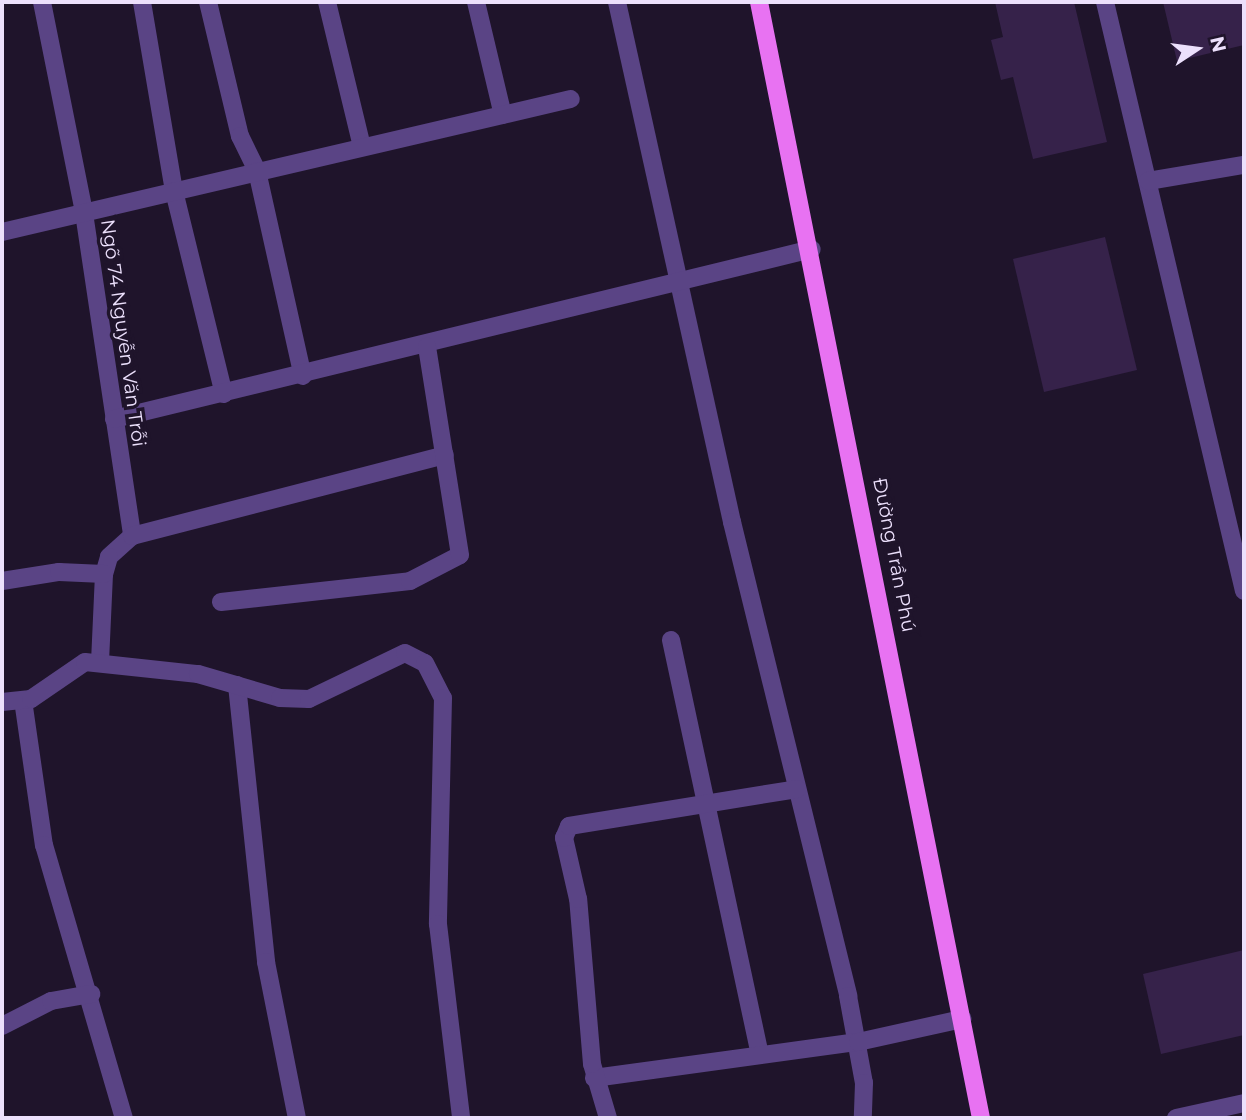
<!DOCTYPE html>
<html>
<head>
<meta charset="utf-8">
<style>
  body { margin:0 }
  #map { position:relative; width:1246px; height:1120px; overflow:hidden; background:#1f142b; font-family:Montserrat,sans-serif }
  div>[style] { position:absolute }
  .building>* { inset:0; background:#36224a }
  .minor>* { height:18px; margin:-9px; padding:0 9px; transform-origin:9px; border-radius:9px; background:#5a4485 }
  .major>* { height:18px; margin:-9px; padding:0 9px; transform-origin:9px; border-radius:9px; background:#e872f2 }
  span { translate:-50% -50%; white-space:nowrap; text-align:center; line-height:1.15; -webkit-text-stroke:7px #1f142b; paint-order:stroke }
  .street-label { font-size:19px; color:#ece0fc }
  .frame { position:absolute; inset:0; border:4px solid #ece0fc; pointer-events:none }
  .north { position:absolute; left:1162px; top:14px; width:70px; height:70px; -webkit-text-stroke:5px #1f142b; paint-order:stroke; rotate:77deg; font-size:19px; font-weight:700; line-height:28px; text-align:center; color:#ece0fc }
  .north::after { content:''; display:block; margin:auto; width:24px; height:32px; background:#ece0fc; clip-path:polygon(50% 0,100% 100%,50% 72%,0 100%) }
</style>
</head>
<body>
<div id="map">
  <div class="building">
    <div style="clip-path:polygon(995px 2px,1074px 2px,1107px 142px,1033px 159px,1013px 77px,1001px 80px,991px 40px,1003px 37px)"></div>
    <div style="clip-path:polygon(1163px 2px,1244px 2px,1244px 45px,1177px 61px)"></div>
    <div style="clip-path:polygon(1105px 237px,1137px 370px,1044px 392px,1013px 259px)"></div>
    <div style="clip-path:polygon(1244px 950px,1244px 1035px,1161px 1054px,1143px 974px)"></div>
  </div>
  <div class="minor">
    <div style="left:42px;top:2px;width:215px;rotate:78.7deg"></div>
    <div style="left:84px;top:213px;width:327px;rotate:81.5deg"></div>
    <div style="left:132px;top:536px;width:31px;rotate:138deg"></div>
    <div style="left:109px;top:557px;width:18px;rotate:106deg"></div>
    <div style="left:104px;top:574px;width:89px;rotate:92.6deg"></div>
    <div style="left:142px;top:2px;width:192px;rotate:80.4deg"></div>
    <div style="left:174px;top:191px;width:209px;rotate:76.2deg"></div>
    <div style="left:208px;top:2px;width:138px;rotate:76.6deg"></div>
    <div style="left:240px;top:136px;width:39px;rotate:64deg"></div>
    <div style="left:257px;top:171px;width:210px;rotate:77.4deg"></div>
    <div style="left:327px;top:2px;width:149px;rotate:76.4deg"></div>
    <div style="left:476px;top:2px;width:116px;rotate:76.6deg"></div>
    <div style="left:617px;top:2px;width:533px;rotate:77.53deg"></div>
    <div style="left:732px;top:522px;width:488px;rotate:76.2deg"></div>
    <div style="left:848px;top:996px;width:88px;rotate:79.6deg"></div>
    <div style="left:864px;top:1083px;width:35px;rotate:92deg"></div>
    <div style="left:1105px;top:2px;width:605px;rotate:76.72deg"></div>
    <div style="left:1148px;top:181px;width:97px;rotate:-9.5deg"></div>
    <div style="left:2px;top:232px;width:584px;rotate:-13.16deg"></div>
    <div style="left:114px;top:419px;width:718px;rotate:-13.69deg"></div>
    <div style="left:132px;top:536px;width:323px;rotate:-14.5deg"></div>
    <div style="left:2px;top:581px;width:58px;rotate:-9deg"></div>
    <div style="left:59px;top:572px;width:45px;rotate:2.5deg"></div>
    <div style="left:221px;top:602px;width:190px;rotate:-6.3deg"></div>
    <div style="left:410px;top:581px;width:56px;rotate:-27.5deg"></div>
    <div style="left:460px;top:555px;width:211px;rotate:-99deg"></div>
    <div style="left:671px;top:640px;width:424px;rotate:77.9deg"></div>
    <div style="left:237px;top:685px;width:279px;rotate:84deg"></div>
    <div style="left:266px;top:962px;width:159px;rotate:78.8deg"></div>
    <div style="left:23px;top:700px;width:147px;rotate:81.8deg"></div>
    <div style="left:44px;top:845px;width:284px;rotate:73.7deg"></div>
    <div style="left:2px;top:702px;width:29px;rotate:-6deg"></div>
    <div style="left:31px;top:699px;width:65px;rotate:-34.4deg"></div>
    <div style="left:85px;top:662px;width:114px;rotate:6.1deg"></div>
    <div style="left:198px;top:674px;width:85px;rotate:16.3deg"></div>
    <div style="left:280px;top:698px;width:29px;rotate:2deg"></div>
    <div style="left:309px;top:699px;width:106px;rotate:-25.6deg"></div>
    <div style="left:405px;top:653px;width:22px;rotate:27deg"></div>
    <div style="left:425px;top:663px;width:39px;rotate:63deg"></div>
    <div style="left:443px;top:698px;width:226px;rotate:91.3deg"></div>
    <div style="left:438px;top:924px;width:195px;rotate:83.2deg"></div>
    <div style="left:2px;top:1026px;width:55px;rotate:-27deg"></div>
    <div style="left:51px;top:1001px;width:41px;rotate:-9.9deg"></div>
    <div style="left:594px;top:1078px;width:266px;rotate:-7.8deg"></div>
    <div style="left:858px;top:1042px;width:107px;rotate:-12.5deg"></div>
    <div style="left:608px;top:1118px;width:56px;rotate:-106.5deg"></div>
    <div style="left:592px;top:1064px;width:166px;rotate:-94.8deg"></div>
    <div style="left:578px;top:899px;width:63px;rotate:-102.9deg"></div>
    <div style="left:564px;top:838px;width:13px;rotate:-67deg"></div>
    <div style="left:569px;top:826px;width:231px;rotate:-9.2deg"></div>
    <div style="left:1176px;top:1118px;width:70px;rotate:-12.4deg"></div>
  </div>
  <div class="major">
    <div style="left:759px;top:2px;width:1138px;rotate:78.75deg"></div>
  </div>
  <div class="street-label">
    <span style="left:123px;top:333px;rotate:82deg">Ngõ 74 Nguyễn Văn Trỗi</span>
    <span style="left:894px;top:555px;rotate:79deg">Đường Trần Phú</span>
  </div>
  <div class="frame"></div>
  <div class="north">N</div>
</div>
</body>
</html>
